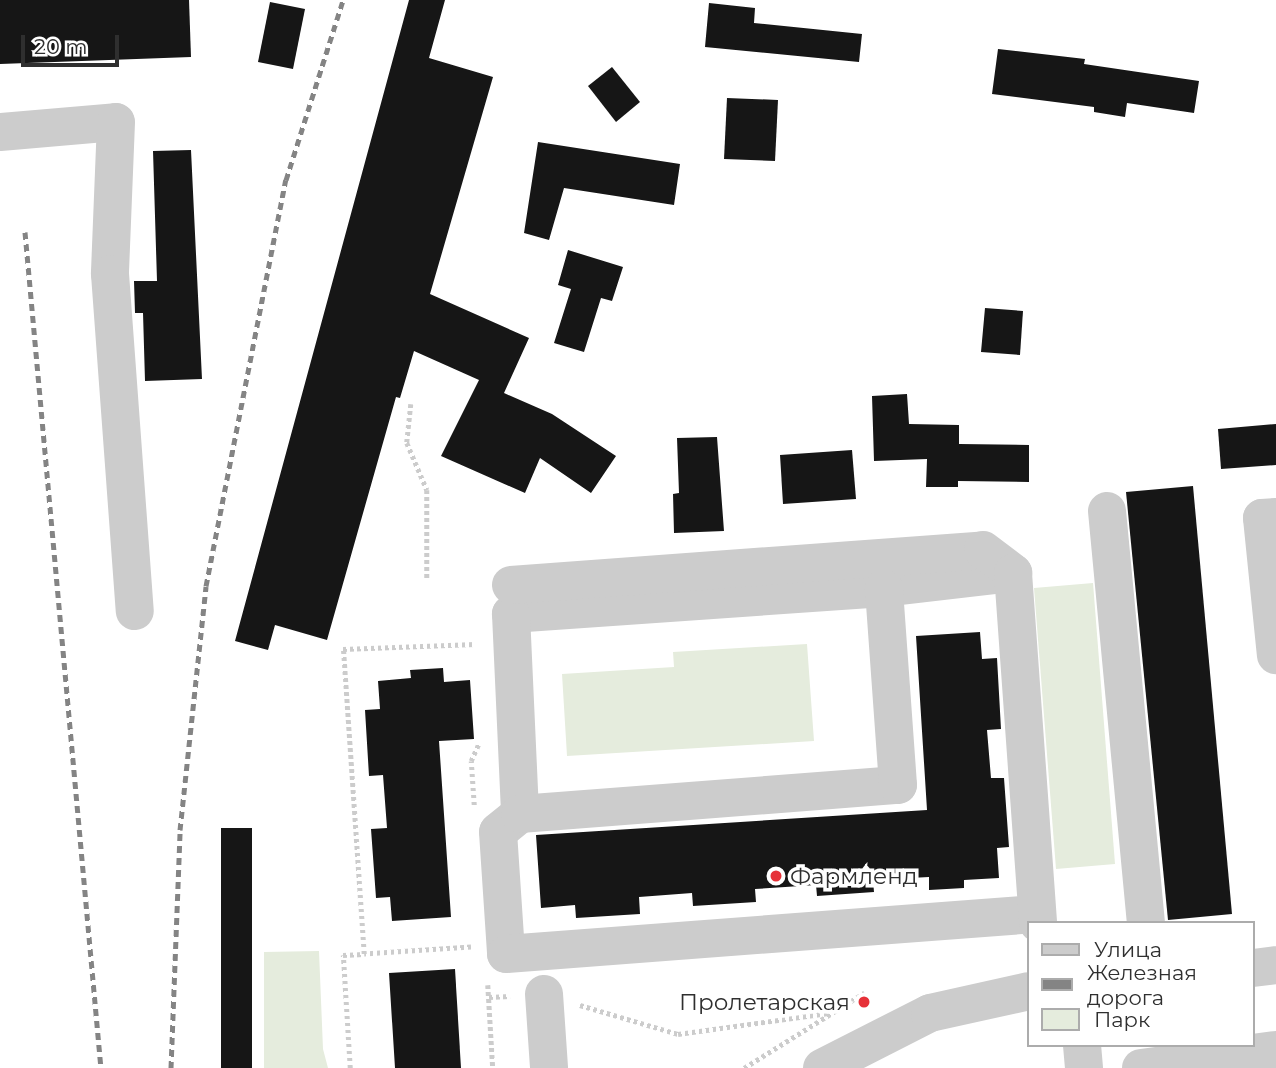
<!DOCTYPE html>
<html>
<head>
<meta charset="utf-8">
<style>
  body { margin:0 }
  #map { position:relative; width:1276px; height:1068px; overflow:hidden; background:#fff; font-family:Montserrat,sans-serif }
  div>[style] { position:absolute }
  .green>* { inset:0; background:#e5ecdd }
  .building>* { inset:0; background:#161616 }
  .path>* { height:4.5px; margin-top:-2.25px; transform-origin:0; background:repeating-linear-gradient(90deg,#ccc 0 3.5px,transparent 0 7px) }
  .minor>* { height:38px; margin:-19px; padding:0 19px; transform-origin:19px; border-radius:19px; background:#ccc }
  .rail>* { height:5px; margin-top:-2.5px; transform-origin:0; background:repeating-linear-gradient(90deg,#848484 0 7px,transparent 0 12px) }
  .dots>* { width:19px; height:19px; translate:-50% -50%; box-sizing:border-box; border:4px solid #fff; border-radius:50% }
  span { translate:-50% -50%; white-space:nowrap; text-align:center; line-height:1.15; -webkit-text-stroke:7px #fff; paint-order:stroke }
  .poi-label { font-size:23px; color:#2f2f2f }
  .left { translate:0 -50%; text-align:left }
  .right { translate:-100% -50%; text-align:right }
  .legend { position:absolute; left:1027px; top:921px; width:228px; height:126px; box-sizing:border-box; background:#fff; border:2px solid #acacac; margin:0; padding:9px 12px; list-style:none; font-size:21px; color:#2f2f2f }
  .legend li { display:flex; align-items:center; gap:14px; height:35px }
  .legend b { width:35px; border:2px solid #acacac }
  .scale { position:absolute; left:21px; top:35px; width:98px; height:32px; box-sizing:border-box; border:4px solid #2f2f2f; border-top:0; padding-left:9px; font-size:21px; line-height:24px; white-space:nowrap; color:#2f2f2f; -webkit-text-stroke:5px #fff; paint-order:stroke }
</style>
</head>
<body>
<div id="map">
  <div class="green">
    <div style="clip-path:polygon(1093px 583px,1115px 864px,1056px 869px,1034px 588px)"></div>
    <div style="clip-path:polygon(807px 644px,814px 741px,567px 756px,562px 674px,674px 667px,673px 652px)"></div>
    <div style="clip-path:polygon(319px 951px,323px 1049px,328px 1068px,264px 1068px,264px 952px)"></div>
  </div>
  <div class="building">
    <div style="clip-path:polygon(0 0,189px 0,191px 57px,0 64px)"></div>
    <div style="clip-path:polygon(409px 0,445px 0,429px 58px,493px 77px,430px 294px,529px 338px,504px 393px,552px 414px,616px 456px,591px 493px,540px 458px,525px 493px,441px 456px,479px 380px,414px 351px,400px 398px,396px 397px,327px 640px,275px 625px,268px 650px,235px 641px)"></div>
    <div style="clip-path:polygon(270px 2px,305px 9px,293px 69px,258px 62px)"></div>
    <div style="clip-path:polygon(709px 3px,755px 8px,754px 23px,862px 34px,859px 62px,705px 47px)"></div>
    <div style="clip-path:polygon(998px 49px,1085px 59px,1084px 64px,1199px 81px,1194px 113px,1127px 103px,1125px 117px,1094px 112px,1094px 107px,992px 94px)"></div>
    <div style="clip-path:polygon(612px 67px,640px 102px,616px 122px,588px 86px)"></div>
    <div style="clip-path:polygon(727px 98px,778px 100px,775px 161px,724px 159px)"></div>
    <div style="clip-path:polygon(538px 142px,680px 164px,674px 205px,564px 188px,549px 240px,524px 233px)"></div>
    <div style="clip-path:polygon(191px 150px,202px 379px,145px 381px,143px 313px,135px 313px,134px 281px,157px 281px,153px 151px)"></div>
    <div style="clip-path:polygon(568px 250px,623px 267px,612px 301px,601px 298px,584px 352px,554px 343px,571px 289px,558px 285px)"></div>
    <div style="clip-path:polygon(985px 308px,1023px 311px,1020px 355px,981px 352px)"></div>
    <div style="clip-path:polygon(907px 394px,909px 424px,959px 425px,959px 444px,1029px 445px,1029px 482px,958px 481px,958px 487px,926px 487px,927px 459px,874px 461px,872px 396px)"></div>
    <div style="clip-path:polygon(1276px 424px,1276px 465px,1221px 469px,1218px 429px)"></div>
    <div style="clip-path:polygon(717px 437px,724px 531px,674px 533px,673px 494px,679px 493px,677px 438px)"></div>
    <div style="clip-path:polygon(852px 450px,856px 499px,783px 504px,780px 455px)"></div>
    <div style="clip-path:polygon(1193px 486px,1232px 914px,1168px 920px,1126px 492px)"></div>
    <div style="clip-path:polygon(980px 632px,982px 659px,997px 658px,1001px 729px,987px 730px,991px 778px,1004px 778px,1009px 847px,997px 848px,999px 878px,964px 880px,964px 888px,929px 890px,929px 877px,873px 880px,874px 892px,817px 896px,816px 885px,755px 889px,756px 902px,693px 906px,692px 893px,639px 897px,640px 914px,576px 918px,575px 905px,541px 908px,536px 835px,927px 810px,916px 636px)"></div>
    <div style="clip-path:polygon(443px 668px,444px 682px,470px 680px,474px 739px,439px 741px,451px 917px,392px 921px,390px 897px,376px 898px,371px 829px,387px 828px,383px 775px,369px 776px,365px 710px,380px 709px,378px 681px,411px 678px,410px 670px)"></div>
    <div style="clip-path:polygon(221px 828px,252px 828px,252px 1068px,221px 1068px)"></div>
    <div style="clip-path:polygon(455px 969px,461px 1068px,395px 1068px,389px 973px)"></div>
  </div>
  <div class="path">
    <div style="left:411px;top:404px;width:39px;rotate:96deg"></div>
    <div style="left:407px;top:443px;width:51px;rotate:66.9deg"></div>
    <div style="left:427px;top:490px;width:90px;rotate:90deg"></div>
    <div style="left:474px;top:805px;width:44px;rotate:-93.9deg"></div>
    <div style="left:471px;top:761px;width:20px;rotate:-66deg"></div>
    <div style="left:471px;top:947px;width:107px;rotate:176.3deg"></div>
    <div style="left:364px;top:954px;width:306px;rotate:-93.9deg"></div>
    <div style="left:343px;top:649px;width:132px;rotate:-2.2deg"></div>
    <div style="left:488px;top:985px;width:83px;rotate:86.6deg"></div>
    <div style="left:489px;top:997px;width:21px;rotate:-3deg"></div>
    <div style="left:580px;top:1005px;width:102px;rotate:16.5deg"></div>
    <div style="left:678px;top:1034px;width:152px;rotate:-7.9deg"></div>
    <div style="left:350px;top:1068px;width:113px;rotate:-93.5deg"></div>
    <div style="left:343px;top:955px;width:21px;rotate:-3deg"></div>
    <div style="left:744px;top:1068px;width:142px;rotate:-32deg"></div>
  </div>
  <div class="minor">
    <div style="left:0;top:132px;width:116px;rotate:-4.9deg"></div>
    <div style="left:116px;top:122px;width:152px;rotate:92.3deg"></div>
    <div style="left:110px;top:274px;width:338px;rotate:85.8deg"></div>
    <div style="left:1107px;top:511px;width:414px;rotate:84.6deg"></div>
    <div style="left:1276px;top:517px;width:14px;rotate:176deg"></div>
    <div style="left:1262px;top:518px;width:138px;rotate:84.2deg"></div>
    <div style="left:1013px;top:573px;width:130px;rotate:173.4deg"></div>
    <div style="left:884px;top:588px;width:374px;rotate:176deg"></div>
    <div style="left:511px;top:614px;width:200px;rotate:87.4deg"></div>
    <div style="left:520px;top:814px;width:28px;rotate:141deg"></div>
    <div style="left:498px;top:832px;width:122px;rotate:86.2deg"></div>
    <div style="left:506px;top:954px;width:532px;rotate:-4.32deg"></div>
    <div style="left:511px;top:585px;width:473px;rotate:-4.2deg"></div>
    <div style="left:983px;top:550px;width:38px;rotate:37deg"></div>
    <div style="left:1013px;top:573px;width:351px;rotate:85.9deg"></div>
    <div style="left:520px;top:814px;width:379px;rotate:-4.4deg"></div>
    <div style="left:898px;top:785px;width:197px;rotate:-94.1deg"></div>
    <div style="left:1253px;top:968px;width:23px;rotate:-7deg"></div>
    <div style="left:544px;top:994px;width:74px;rotate:86.1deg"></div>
    <div style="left:1082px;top:1045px;width:23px;rotate:85deg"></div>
    <div style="left:822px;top:1068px;width:121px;rotate:-27deg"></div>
    <div style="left:930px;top:1013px;width:101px;rotate:-12.5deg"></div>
    <div style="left:1141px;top:1068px;width:136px;rotate:-7.6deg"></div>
  </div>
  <div class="rail">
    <div style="left:25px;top:232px;width:839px;rotate:84.81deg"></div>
    <div style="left:171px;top:1068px;width:238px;rotate:-87.8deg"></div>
    <div style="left:180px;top:830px;width:245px;rotate:-83.9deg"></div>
    <div style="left:206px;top:586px;width:414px;rotate:-78.9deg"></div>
    <div style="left:286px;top:180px;width:189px;rotate:-72.4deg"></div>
  </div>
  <div class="dots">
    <div style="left:776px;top:876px;background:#e63138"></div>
    <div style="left:864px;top:1002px;background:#e63138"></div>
  </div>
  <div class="poi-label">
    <span class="left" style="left:790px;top:876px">Фармленд</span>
    <span class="right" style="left:850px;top:1002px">Пролетарская</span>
  </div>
  <ul class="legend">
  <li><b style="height:9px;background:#ccc"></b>Улица</li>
  <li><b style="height:9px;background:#848484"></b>Железная дорога</li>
  <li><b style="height:19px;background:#e5ecdd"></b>Парк</li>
  </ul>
  <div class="scale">20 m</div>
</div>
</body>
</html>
